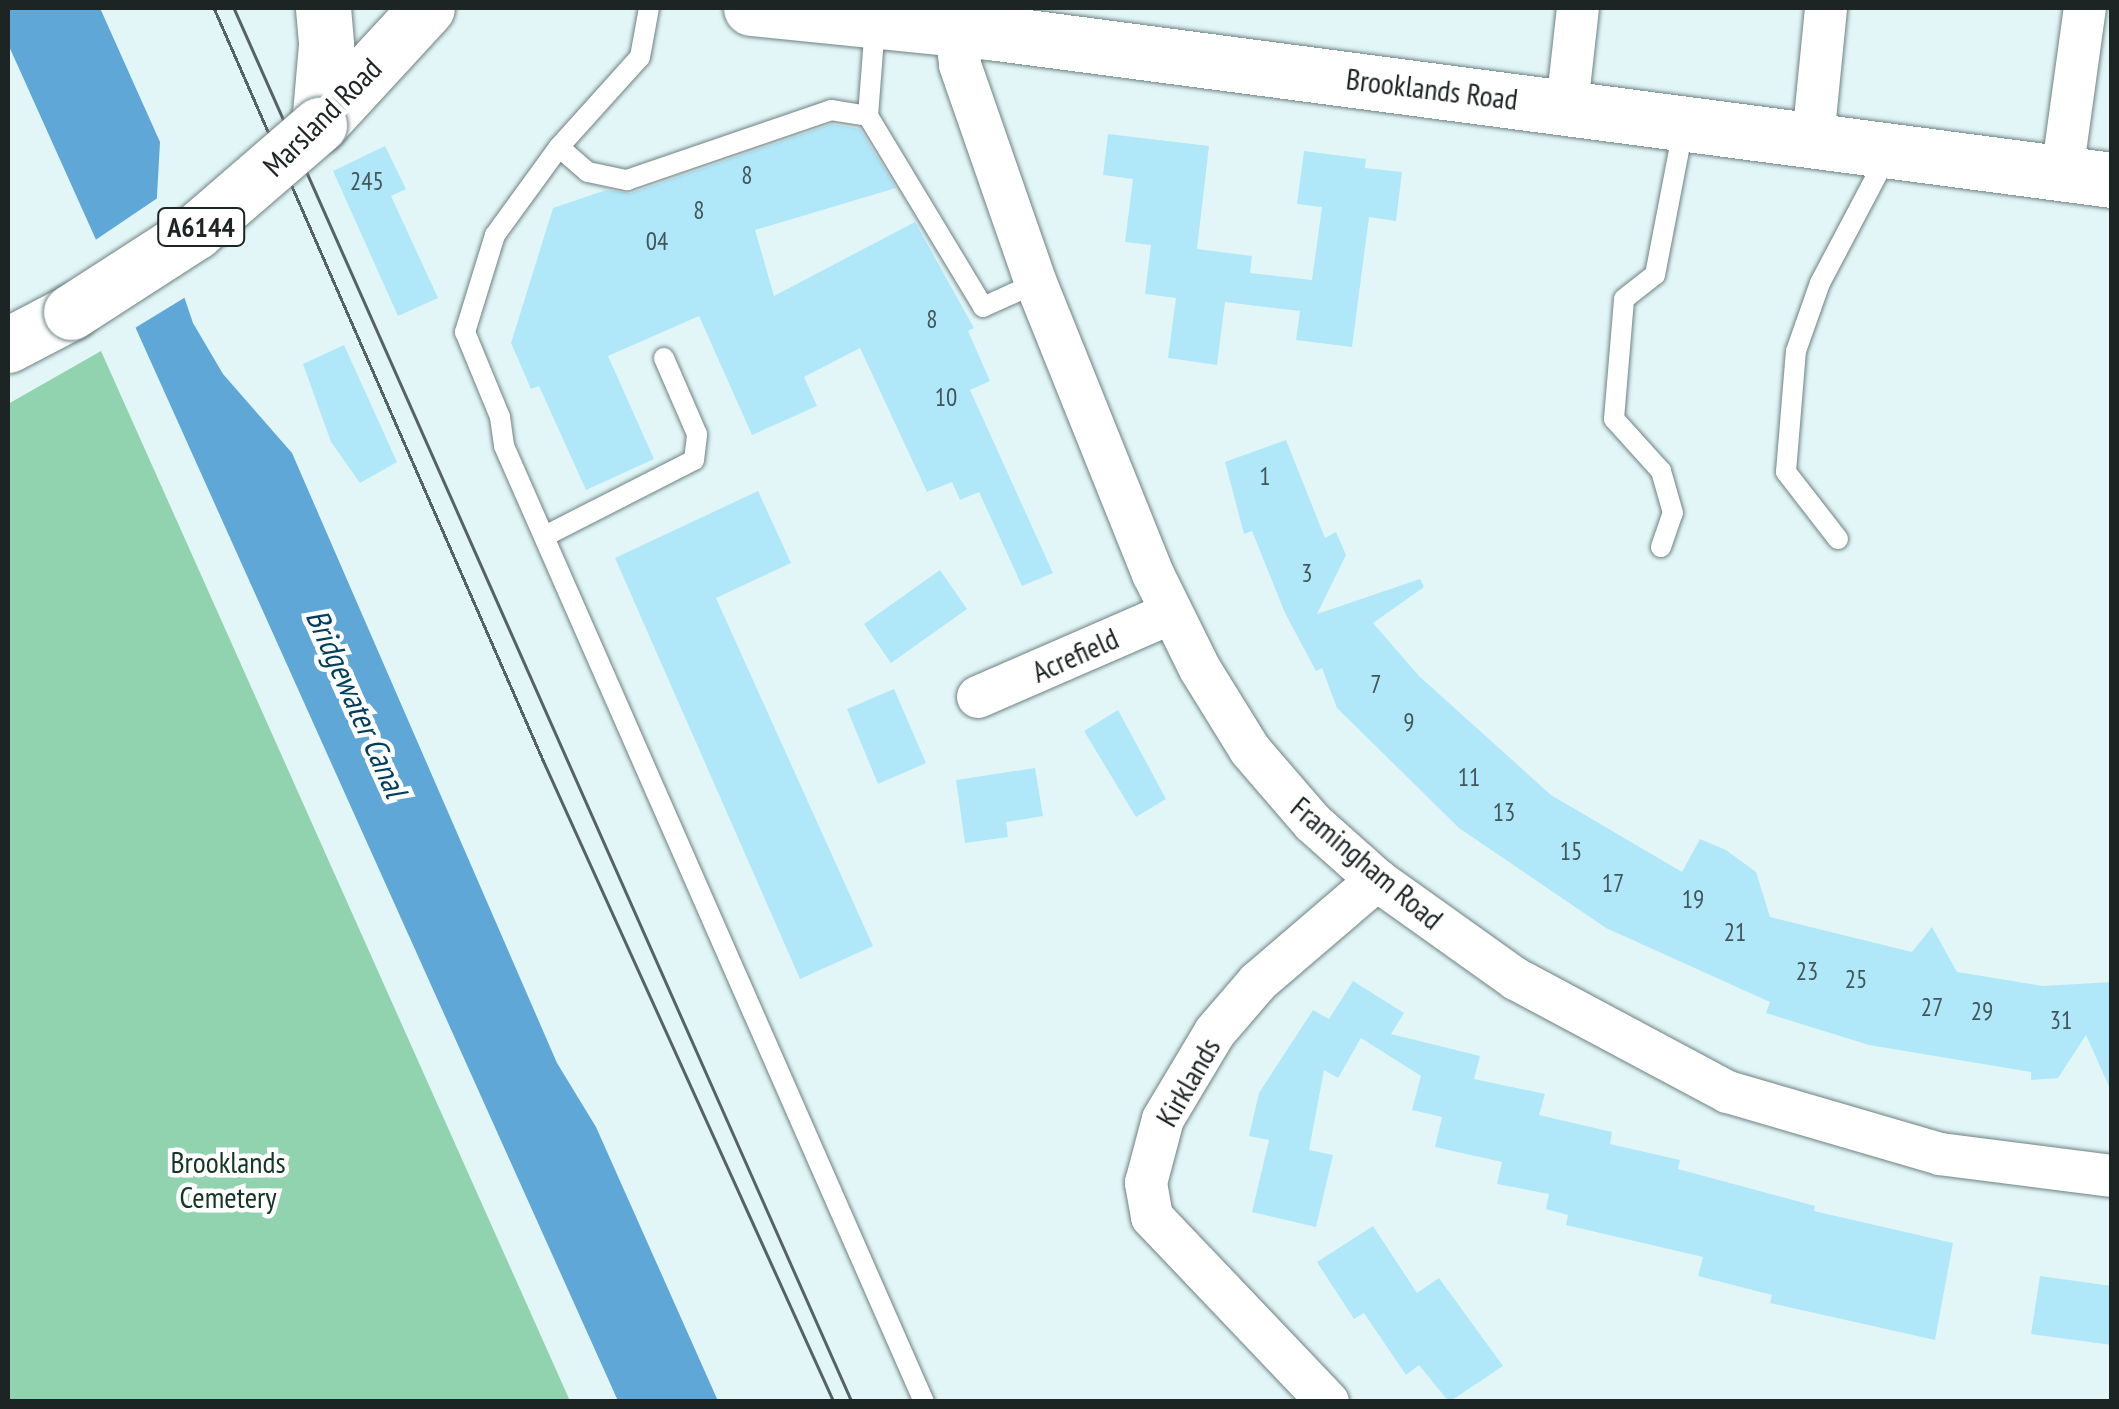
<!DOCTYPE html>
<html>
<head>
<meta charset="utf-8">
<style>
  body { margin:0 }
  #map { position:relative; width:2119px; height:1409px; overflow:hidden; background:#e2f6f7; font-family:"PT Sans Narrow",sans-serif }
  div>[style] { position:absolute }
  .green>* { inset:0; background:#92d3af }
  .water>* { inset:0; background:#5fa7d6 }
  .pier>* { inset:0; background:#e2f6f7 }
  .building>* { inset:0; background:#b1e8f9 }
  .roads { filter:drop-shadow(0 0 2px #6f8182) drop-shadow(0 0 2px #6f8182) }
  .lane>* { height:20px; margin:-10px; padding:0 10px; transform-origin:10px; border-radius:10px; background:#fff }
  .street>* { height:42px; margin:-21px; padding:0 21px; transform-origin:21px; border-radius:21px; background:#fff }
  .secondary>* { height:55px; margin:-27.5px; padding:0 27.5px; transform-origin:27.5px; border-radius:27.5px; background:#fff }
  .primary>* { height:55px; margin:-27.5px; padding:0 27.5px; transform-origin:27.5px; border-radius:27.5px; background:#fff }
  .tram>* { height:2.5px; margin:-1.25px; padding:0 1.25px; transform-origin:1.25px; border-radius:1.25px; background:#576262 }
  .bridges { filter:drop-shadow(0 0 2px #6f8182) drop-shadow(0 0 2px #6f8182) }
  .primary-bridge>* { height:55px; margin:-27.5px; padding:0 27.5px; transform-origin:27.5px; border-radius:27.5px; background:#fff }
  span { translate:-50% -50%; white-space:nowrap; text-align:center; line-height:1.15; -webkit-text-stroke:9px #fff; paint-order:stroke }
  .number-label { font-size:25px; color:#425559 }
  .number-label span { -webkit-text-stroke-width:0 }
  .shield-label span { padding:2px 8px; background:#fff; border:2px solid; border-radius:8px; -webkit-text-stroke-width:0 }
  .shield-label { font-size:28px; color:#1d2424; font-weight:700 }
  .street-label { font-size:30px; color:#1d2424 }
  .park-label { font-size:30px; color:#133625 }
  .water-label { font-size:32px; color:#003e5d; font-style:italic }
  .frame { position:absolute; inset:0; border:10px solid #1d2424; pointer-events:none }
</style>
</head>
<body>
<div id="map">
  <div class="green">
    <div style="clip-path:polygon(101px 351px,570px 1401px,8px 1401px,8px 404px)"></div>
  </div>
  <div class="water">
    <div style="clip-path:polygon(8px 8px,100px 8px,160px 142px,156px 214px,193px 323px,223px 374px,292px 453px,557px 1063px,596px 1127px,718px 1401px,618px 1401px,8px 44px)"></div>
  </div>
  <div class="pier">
    <div style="clip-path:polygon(162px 195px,161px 213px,189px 295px,130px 331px,91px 243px)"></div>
  </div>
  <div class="building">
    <div style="clip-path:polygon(832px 124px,860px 129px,896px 188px,755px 230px,774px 296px,915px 222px,974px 328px,968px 331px,990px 381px,970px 390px,1053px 573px,1022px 586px,979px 492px,960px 500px,952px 482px,927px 492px,860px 348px,804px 377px,817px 406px,752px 435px,699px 316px,608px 356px,654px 459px,586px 490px,539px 386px,531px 389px,511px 343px,553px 208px,606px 190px,631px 193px)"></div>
    <div style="clip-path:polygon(1108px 134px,1209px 146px,1197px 249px,1252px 256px,1250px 273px,1312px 280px,1322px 207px,1297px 204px,1304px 151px,1366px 159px,1365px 168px,1402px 172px,1396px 221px,1369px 217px,1352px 347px,1296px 340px,1300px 311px,1225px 302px,1217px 365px,1168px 358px,1176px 298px,1145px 294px,1151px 245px,1125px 242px,1133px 179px,1103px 175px)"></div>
    <div style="clip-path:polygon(385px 146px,406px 189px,391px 196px,438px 298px,398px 316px,333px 171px)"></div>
    <div style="clip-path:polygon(344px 345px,397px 462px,360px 483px,331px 442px,303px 364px)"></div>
    <div style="clip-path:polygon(1286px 440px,1325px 538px,1336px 532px,1346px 555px,1317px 614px,1420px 579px,1424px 587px,1373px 623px,1419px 676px,1551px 795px,1682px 872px,1700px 839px,1726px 850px,1756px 872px,1770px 917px,1912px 952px,1932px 927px,1957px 972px,2043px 986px,2112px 982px,2112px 1093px,2086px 1035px,2058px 1078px,2031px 1080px,2031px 1072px,1869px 1045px,1766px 1013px,1770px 1002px,1606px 928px,1459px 828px,1337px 708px,1322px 668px,1316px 671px,1285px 613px,1252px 531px,1244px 534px,1225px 462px)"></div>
    <div style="clip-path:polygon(758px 491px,791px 563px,716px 598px,873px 946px,800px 979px,615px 558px)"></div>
    <div style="clip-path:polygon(940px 570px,967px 609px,891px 663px,864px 624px)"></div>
    <div style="clip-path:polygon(894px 689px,926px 763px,878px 784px,847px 709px)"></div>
    <div style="clip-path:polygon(1118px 710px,1166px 799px,1136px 817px,1084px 731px)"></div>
    <div style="clip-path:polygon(1035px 768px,1043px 816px,1006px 822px,1008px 837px,965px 843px,956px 780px)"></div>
    <div style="clip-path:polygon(1353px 981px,1404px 1013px,1391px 1034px,1480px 1056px,1474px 1079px,1545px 1094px,1539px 1115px,1612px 1132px,1610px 1144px,1680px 1160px,1678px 1169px,1815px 1206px,1814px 1211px,1953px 1243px,1935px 1340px,1770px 1303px,1772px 1295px,1698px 1276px,1703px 1257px,1566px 1225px,1568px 1215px,1546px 1209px,1549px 1194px,1497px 1184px,1502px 1162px,1435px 1147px,1442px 1117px,1412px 1110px,1421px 1076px,1361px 1038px,1338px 1078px,1324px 1070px,1309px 1150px,1333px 1155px,1316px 1227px,1252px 1212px,1269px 1140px,1249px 1136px,1259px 1093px,1313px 1010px,1329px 1019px)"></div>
    <div style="clip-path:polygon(1373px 1226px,1417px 1293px,1439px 1278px,1503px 1366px,1449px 1402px,1419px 1365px,1406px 1375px,1364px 1313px,1354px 1319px,1317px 1262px)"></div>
    <div style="clip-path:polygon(2040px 1276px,2112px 1286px,2112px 1345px,2031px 1334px)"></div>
  </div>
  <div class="roads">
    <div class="lane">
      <div style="left:649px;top:8px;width:50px;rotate:100.4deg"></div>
      <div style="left:640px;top:57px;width:121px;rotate:132deg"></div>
      <div style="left:559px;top:147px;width:109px;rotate:126deg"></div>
      <div style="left:495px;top:235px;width:102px;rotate:107.2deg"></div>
      <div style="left:465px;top:332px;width:92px;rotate:67.6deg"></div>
      <div style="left:500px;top:417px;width:29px;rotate:82deg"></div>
      <div style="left:504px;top:446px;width:1044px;rotate:66.28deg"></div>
      <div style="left:868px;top:116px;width:91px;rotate:-85.6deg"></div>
      <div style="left:559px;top:147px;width:38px;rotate:41deg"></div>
      <div style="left:588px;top:172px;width:40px;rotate:12deg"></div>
      <div style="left:627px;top:180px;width:216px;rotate:-18.9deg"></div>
      <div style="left:831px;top:110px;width:37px;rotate:9deg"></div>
      <div style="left:868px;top:116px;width:223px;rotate:58.9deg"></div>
      <div style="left:983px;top:307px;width:58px;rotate:-24.4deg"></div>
      <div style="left:545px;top:536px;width:167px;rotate:-27deg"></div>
      <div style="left:694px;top:460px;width:26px;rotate:-83deg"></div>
      <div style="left:697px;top:434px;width:83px;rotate:-113.5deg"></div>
      <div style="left:1838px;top:539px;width:85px;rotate:-127.8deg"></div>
      <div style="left:1786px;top:472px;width:121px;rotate:-85.3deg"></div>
      <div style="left:1796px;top:351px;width:72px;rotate:-70.6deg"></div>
      <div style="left:1820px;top:283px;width:148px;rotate:-62.2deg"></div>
      <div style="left:1661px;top:547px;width:36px;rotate:-71deg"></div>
      <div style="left:1673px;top:513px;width:44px;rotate:-105.9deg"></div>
      <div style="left:1661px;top:471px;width:70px;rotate:-132.1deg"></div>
      <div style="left:1614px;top:419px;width:120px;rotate:-85.2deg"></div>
      <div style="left:1624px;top:299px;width:39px;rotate:-38deg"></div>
      <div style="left:1655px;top:275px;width:154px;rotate:-79.1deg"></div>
    </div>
    <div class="street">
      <div style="left:956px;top:31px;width:34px;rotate:83deg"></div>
      <div style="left:960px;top:65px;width:231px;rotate:70.8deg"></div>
      <div style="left:1036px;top:283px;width:314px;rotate:68.1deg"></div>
      <div style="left:1153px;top:574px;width:106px;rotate:63.7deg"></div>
      <div style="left:1200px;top:669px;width:95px;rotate:58.3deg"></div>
      <div style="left:1250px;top:750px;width:96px;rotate:49.2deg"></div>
      <div style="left:1313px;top:823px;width:86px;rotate:41.7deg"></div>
      <div style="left:1377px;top:880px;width:171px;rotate:35.5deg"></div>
      <div style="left:1516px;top:979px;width:240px;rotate:28.1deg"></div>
      <div style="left:1728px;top:1092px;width:221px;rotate:16.3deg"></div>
      <div style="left:1940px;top:1154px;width:173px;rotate:7.3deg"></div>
      <div style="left:1567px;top:106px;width:99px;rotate:-83.6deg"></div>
      <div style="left:1813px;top:139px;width:132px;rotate:-84.3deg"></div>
      <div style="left:2062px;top:173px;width:167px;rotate:-82.1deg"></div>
      <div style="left:978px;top:697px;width:210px;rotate:-23.5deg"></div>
      <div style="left:1328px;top:1402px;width:255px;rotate:-133.6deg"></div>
      <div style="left:1152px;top:1217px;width:35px;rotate:-100deg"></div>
      <div style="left:1146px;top:1183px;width:66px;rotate:-75.1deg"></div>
      <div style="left:1163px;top:1119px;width:101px;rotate:-59.1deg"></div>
      <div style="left:1215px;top:1032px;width:66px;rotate:-49.3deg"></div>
      <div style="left:1258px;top:982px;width:157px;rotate:-40.6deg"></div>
    </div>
    <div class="secondary">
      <div style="left:323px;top:8px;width:37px;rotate:85deg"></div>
      <div style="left:751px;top:8px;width:247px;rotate:5.8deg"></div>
      <div style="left:997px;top:33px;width:1125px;rotate:7.51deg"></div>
    </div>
    <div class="primary">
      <div style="left:319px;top:125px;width:159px;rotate:-47.3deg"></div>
      <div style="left:319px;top:125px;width:80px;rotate:-85deg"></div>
      <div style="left:8px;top:345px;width:71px;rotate:-27.6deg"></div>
    </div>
  </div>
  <div class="tram">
    <div style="left:214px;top:8px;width:821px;rotate:66.37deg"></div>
    <div style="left:543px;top:760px;width:705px;rotate:65.62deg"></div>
    <div style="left:234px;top:8px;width:1525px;rotate:66.09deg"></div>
  </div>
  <div class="bridges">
    <div class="primary-bridge">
      <div style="left:71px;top:312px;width:148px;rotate:-32.8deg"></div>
      <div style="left:195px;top:232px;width:164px;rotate:-40.8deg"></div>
    </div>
  </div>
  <div class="number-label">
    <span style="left:747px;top:175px">8</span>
    <span style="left:367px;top:181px">245</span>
    <span style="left:699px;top:210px">8</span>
    <span style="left:657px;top:241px">04</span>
    <span style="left:932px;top:319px">8</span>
    <span style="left:946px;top:397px">10</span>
    <span style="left:1265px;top:476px">1</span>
    <span style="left:1307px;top:573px">3</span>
    <span style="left:1376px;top:684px">7</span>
    <span style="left:1409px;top:722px">9</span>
    <span style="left:1469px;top:777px">11</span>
    <span style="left:1504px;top:812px">13</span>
    <span style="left:1571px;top:851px">15</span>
    <span style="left:1613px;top:883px">17</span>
    <span style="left:1693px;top:899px">19</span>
    <span style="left:1735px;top:932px">21</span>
    <span style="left:1807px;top:971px">23</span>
    <span style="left:1856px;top:979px">25</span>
    <span style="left:1932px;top:1007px">27</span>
    <span style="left:1982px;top:1011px">29</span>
    <span style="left:2061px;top:1020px">31</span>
  </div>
  <div class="shield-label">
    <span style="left:201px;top:227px">A6144</span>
  </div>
  <div class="street-label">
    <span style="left:1432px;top:89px;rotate:7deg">Brooklands Road</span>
    <span style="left:322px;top:117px;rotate:-45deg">Marsland Road</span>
    <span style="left:1075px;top:655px;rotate:-24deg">Acrefield</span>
    <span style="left:1367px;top:863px;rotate:40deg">Framingham Road</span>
    <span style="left:1188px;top:1082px;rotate:-60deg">Kirklands</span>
  </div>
  <div class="park-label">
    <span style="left:228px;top:1179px">Brooklands<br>Cemetery</span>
  </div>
  <div class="water-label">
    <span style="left:357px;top:703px;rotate:66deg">Bridgewater Canal</span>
  </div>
  <div class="frame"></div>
</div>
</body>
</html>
